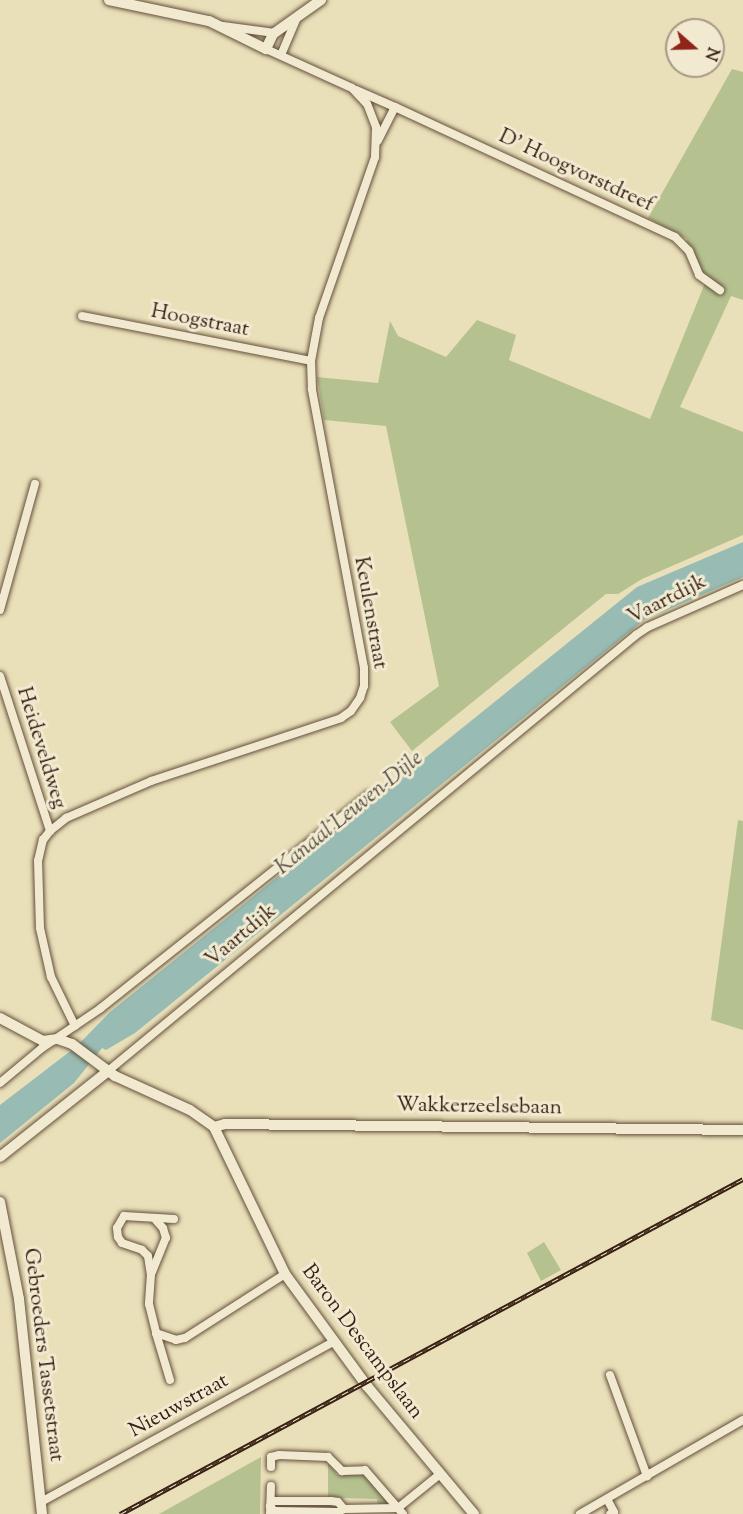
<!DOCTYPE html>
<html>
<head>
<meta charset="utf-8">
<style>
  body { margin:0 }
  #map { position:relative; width:743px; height:1514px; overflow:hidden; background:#e9dfb8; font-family:"Sorts Mill Goudy",serif }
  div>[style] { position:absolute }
  .green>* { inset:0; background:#b5c290 }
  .water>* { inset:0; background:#98bcb4 }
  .roads { filter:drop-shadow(0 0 2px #64503c) drop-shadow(0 0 2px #64503c) }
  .street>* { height:8px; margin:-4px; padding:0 4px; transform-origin:4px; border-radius:4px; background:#f1ead1 }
  .secondary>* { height:10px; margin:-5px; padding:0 5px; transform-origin:5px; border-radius:5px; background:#f1ead1 }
  .rail>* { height:4.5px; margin-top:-2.25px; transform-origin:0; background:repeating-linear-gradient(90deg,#f1ead1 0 7px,#372013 0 14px); box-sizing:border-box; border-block:2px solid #372013 }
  span { translate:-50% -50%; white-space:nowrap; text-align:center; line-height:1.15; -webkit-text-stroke:6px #f1ead1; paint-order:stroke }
  .street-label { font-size:21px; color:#372013 }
  .water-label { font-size:22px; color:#544f43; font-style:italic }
  .north { position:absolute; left:665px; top:18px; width:60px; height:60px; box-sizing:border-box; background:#f1ead1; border:2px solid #a79985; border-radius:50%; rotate:110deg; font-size:16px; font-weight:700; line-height:24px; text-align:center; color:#372013 }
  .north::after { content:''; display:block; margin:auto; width:21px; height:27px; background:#8f2418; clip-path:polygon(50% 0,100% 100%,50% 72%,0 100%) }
</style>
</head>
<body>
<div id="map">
  <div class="green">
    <div style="clip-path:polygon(732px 69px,743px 72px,743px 300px,731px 296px,680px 407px,743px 432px,743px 535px,642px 579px,618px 594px,606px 594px,412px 751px,390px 722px,439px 686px,386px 426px,324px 420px,317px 377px,378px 383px,390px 321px,398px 336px,446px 357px,477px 320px,516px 335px,509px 360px,650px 419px,705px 283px,686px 253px,687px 239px,648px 218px)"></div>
    <div style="clip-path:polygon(738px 820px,743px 821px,743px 1030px,711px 1020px)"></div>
    <div style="clip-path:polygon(544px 1242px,561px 1270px,541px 1281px,527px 1253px)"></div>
    <div style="clip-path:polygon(261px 1457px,260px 1514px,159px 1514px)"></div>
    <div style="clip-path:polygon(328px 1462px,337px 1475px,366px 1475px,386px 1499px,387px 1505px,378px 1505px,377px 1499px,343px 1498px,343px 1505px,328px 1498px)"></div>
  </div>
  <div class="water">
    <div style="clip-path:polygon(743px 542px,743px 577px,644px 620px,135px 1033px,106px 1050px,102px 1048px,74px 1083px,0 1143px,0 1105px,77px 1046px,110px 1012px,637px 587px)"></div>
  </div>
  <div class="roads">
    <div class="street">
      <div style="left:223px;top:26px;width:52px;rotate:7.7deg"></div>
      <div style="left:281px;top:55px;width:39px;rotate:-67deg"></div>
      <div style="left:356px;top:90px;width:43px;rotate:23.6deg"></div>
      <div style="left:395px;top:107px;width:38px;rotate:117deg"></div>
      <div style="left:395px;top:107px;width:309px;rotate:24.9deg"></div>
      <div style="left:675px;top:237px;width:20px;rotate:45deg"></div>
      <div style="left:689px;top:251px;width:26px;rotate:67deg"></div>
      <div style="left:699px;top:275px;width:26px;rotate:36deg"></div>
      <div style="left:82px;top:316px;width:233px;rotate:11.1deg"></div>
      <div style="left:0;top:610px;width:131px;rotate:-74.5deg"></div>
      <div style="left:0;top:676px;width:163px;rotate:72.1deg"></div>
      <div style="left:75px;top:1026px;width:55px;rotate:-116.1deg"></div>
      <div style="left:51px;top:977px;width:50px;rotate:-102.7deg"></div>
      <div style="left:40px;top:928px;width:67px;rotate:-91.7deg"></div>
      <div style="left:38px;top:861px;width:22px;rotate:-77deg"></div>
      <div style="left:43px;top:840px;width:11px;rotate:-52deg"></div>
      <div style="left:50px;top:831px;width:21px;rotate:-39deg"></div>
      <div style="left:66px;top:818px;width:93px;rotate:-23.5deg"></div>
      <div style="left:151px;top:781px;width:200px;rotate:-18.3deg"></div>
      <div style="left:341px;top:718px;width:12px;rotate:-35deg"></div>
      <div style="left:351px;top:711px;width:16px;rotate:-55deg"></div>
      <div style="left:360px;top:698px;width:13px;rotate:-72deg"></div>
      <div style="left:364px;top:686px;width:18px;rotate:-90deg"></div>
      <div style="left:364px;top:668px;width:284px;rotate:-100.6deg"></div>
      <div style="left:312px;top:389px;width:28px;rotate:-92deg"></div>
      <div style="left:311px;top:361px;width:44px;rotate:-79.5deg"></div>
      <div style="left:319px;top:318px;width:170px;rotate:-70.8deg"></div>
      <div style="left:375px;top:157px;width:30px;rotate:-88deg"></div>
      <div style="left:376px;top:127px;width:25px;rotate:-111deg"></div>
      <div style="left:367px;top:104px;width:22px;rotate:-133deg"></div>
      <div style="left:352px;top:88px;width:94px;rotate:-155.6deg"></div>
      <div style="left:108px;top:1071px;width:685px;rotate:-39.55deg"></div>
      <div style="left:636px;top:635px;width:14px;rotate:-34deg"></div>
      <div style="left:648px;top:627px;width:104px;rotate:-23.9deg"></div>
      <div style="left:0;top:1083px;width:55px;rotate:-39.8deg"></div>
      <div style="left:42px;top:1048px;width:71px;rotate:-34.1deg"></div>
      <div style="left:101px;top:1008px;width:342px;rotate:-38.5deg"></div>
      <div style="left:174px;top:1219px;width:50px;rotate:-176.6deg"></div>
      <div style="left:124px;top:1216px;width:14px;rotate:120deg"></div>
      <div style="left:117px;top:1228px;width:9px;rotate:84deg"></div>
      <div style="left:118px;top:1237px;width:7px;rotate:56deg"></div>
      <div style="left:122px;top:1243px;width:21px;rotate:19deg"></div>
      <div style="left:142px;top:1250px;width:8px;rotate:45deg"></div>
      <div style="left:148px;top:1256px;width:18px;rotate:81deg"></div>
      <div style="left:151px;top:1274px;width:30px;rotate:94deg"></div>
      <div style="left:149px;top:1304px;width:30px;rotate:76deg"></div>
      <div style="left:156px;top:1333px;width:21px;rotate:19deg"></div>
      <div style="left:176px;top:1340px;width:9px;rotate:-13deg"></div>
      <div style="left:185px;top:1338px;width:119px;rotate:-32.6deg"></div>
      <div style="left:152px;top:1272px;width:37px;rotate:-68deg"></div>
      <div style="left:166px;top:1238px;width:10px;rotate:-107deg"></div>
      <div style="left:163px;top:1228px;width:13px;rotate:-132deg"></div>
      <div style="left:156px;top:1333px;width:49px;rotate:73.4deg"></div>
      <div style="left:610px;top:1375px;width:108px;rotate:69.9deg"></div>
      <div style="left:271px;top:1467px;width:10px;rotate:-90deg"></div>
      <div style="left:271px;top:1457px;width:8px;rotate:-14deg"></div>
      <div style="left:279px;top:1455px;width:49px;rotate:2.3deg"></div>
      <div style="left:328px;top:1457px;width:20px;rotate:45deg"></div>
      <div style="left:342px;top:1471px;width:23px;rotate:-2deg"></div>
      <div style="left:365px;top:1470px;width:58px;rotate:49.2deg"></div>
      <div style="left:607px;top:1499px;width:15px;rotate:62deg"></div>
      <div style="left:614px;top:1512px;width:4px;rotate:153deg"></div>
      <div style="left:41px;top:1502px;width:333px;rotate:-28.7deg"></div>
      <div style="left:270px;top:1506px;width:6px;rotate:51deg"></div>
      <div style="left:274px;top:1511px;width:64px;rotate:0.9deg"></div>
      <div style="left:338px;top:1512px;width:7px;rotate:-27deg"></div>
      <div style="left:344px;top:1509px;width:54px;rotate:-1.1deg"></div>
      <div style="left:398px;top:1508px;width:54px;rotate:-39deg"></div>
      <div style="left:270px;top:1506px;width:6px;rotate:-59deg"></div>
      <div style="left:273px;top:1501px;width:58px"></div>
      <div style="left:331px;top:1501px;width:7px;rotate:8deg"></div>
      <div style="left:338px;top:1502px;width:9px;rotate:49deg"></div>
      <div style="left:270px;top:1514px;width:28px;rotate:-88deg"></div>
      <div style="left:580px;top:1514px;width:188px;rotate:-30deg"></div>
    </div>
    <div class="secondary">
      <div style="left:109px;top:0;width:102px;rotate:11.9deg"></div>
      <div style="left:209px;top:21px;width:64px;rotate:26.2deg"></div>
      <div style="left:266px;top:49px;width:17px;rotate:-65deg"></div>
      <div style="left:273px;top:34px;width:59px;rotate:-35.3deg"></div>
      <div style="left:0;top:1018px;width:49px;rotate:28.1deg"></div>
      <div style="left:43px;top:1041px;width:15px;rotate:-8deg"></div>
      <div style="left:58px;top:1039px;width:15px;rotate:20deg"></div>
      <div style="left:72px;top:1044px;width:54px;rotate:36.7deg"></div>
      <div style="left:115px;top:1076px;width:82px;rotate:24.4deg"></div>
      <div style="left:190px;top:1110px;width:29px;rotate:35deg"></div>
      <div style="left:214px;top:1127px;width:163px;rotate:64.2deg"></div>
      <div style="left:285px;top:1274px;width:139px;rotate:53.8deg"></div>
      <div style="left:367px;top:1386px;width:167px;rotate:50.1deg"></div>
      <div style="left:214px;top:1127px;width:11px;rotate:-15deg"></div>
      <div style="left:225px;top:1124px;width:518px;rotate:0.66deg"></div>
      <div style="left:0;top:1157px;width:138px;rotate:-38.5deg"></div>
      <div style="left:0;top:1202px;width:99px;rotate:78.9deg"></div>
      <div style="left:19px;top:1299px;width:216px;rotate:83.9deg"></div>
    </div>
  </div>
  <div class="rail">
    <div style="left:120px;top:1514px;width:707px;rotate:-28.27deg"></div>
  </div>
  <div class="street-label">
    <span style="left:576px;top:171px;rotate:25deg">D' Hoogvorstdreef</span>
    <span style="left:200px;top:321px;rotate:11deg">Hoogstraat</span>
    <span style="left:667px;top:600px;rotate:-27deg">Vaartdijk</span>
    <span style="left:370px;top:613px;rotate:80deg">Keulenstraat</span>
    <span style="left:41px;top:748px;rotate:73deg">Heideveldweg</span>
    <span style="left:241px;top:936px;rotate:-40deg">Vaartdijk</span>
    <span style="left:479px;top:1107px;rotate:1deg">Wakkerzeelsebaan</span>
    <span style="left:362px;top:1342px;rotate:53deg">Baron Descampslaan</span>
    <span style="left:43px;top:1355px;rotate:83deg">Gebroeders Tassetstraat</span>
    <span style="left:179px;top:1406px;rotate:-29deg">Nieuwstraat</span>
  </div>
  <div class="water-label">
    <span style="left:350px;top:814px;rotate:-39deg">Kanaal Leuven-Dijle</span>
  </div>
  <div class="north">N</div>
</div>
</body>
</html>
